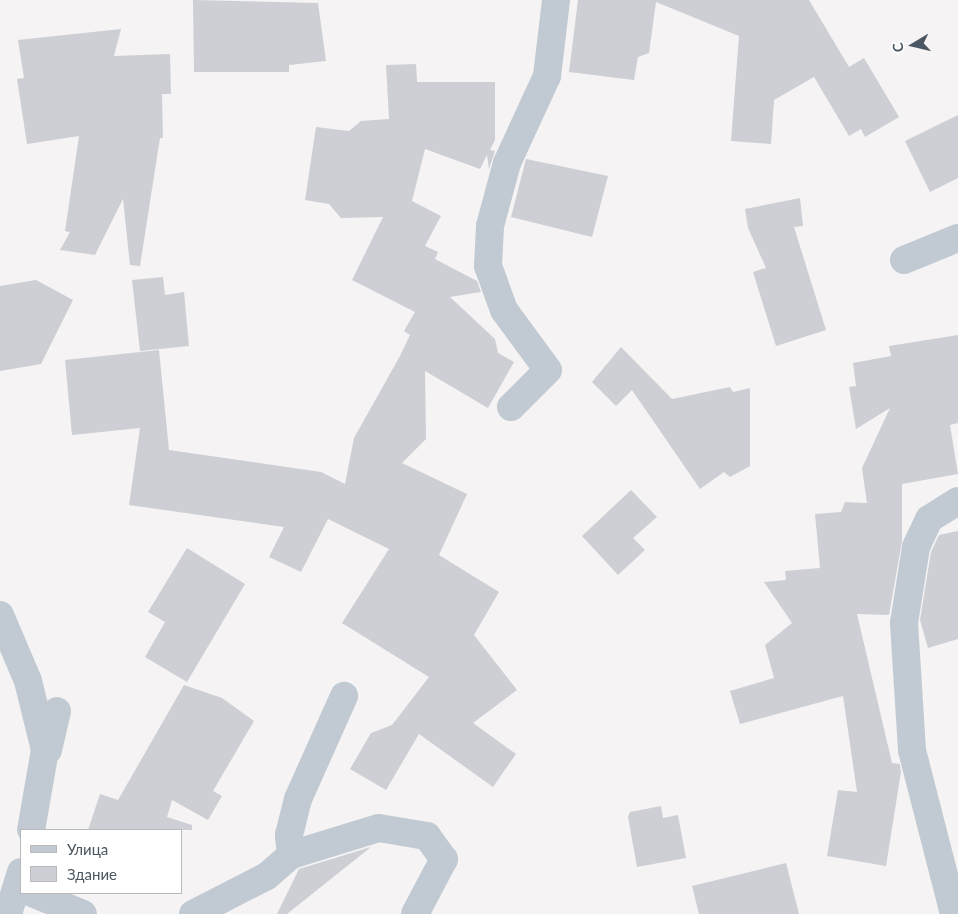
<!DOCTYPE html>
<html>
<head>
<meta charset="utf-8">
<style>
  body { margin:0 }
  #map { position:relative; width:958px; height:914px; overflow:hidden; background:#f5f3f3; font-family:Lato,sans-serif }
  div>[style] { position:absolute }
  .building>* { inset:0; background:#cdcfd5 }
  .minor>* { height:28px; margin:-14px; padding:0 14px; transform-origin:14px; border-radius:14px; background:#c1cad2 }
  span { translate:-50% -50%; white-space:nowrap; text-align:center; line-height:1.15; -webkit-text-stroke:4px #fff; paint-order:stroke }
  .legend { position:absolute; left:20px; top:829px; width:162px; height:65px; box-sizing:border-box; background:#fff; border:1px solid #b7bbc0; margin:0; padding:6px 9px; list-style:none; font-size:15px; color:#4a5661 }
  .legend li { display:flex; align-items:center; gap:10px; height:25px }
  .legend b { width:25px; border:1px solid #b7bbc0 }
  .north { position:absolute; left:888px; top:20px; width:50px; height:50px; -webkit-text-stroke:4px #fff; paint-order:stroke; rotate:261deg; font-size:14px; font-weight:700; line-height:20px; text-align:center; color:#4a5661 }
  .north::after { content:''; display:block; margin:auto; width:18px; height:22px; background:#4a5661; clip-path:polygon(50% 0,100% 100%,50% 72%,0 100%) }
</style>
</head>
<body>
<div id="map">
  <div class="building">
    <div style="clip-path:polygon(193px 0,318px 3px,326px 61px,289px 65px,289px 72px,194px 72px)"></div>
    <div style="clip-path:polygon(578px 0,809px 0,849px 67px,864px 58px,899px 117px,865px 137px,861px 129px,849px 136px,814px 77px,774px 100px,771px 144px,731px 141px,739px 36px,656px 2px,649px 53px,638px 57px,634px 80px,569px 72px)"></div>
    <div style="clip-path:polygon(121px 29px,114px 56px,170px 54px,171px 94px,162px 94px,163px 138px,160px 138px,140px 266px,130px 265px,123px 199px,95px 255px,60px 250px,70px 232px,65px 231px,79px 136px,27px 144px,17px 79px,24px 78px,18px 40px)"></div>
    <div style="clip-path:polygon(416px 64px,417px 82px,495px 82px,495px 140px,490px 150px,495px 151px,489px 169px,487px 155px,480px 169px,425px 149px,412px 201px,441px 216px,425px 246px,438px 252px,435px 259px,477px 281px,481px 292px,450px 297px,495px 339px,498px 353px,514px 362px,488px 408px,425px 371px,426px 439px,402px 463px,467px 494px,439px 555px,499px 592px,474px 635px,517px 690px,473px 723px,516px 754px,493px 787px,419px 734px,386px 790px,350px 769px,371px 733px,392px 725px,429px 677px,342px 623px,389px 549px,328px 519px,301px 572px,269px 557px,284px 527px,129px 505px,140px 428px,72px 435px,65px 360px,159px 350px,169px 450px,321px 472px,345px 484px,354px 438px,400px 356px,410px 335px,404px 331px,415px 312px,352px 280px,383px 217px,341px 218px,329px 204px,305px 200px,316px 127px,349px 131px,361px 121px,389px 119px,386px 65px)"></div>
    <div style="clip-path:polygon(958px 115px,958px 178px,930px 192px,905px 141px)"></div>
    <div style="clip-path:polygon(526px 159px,608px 176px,592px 237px,511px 217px)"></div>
    <div style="clip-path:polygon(800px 198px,803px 226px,794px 227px,826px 330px,776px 346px,753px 272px,766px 268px,748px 228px,745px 209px)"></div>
    <div style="clip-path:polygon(163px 277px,165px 295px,184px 292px,189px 346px,140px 351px,132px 280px)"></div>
    <div style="clip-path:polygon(36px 280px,73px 300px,41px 364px,0 371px,0 286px)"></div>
    <div style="clip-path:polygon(958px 335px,958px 423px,950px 425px,958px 474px,902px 484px,902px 541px,889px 615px,857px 614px,892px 763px,900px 764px,901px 772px,886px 866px,827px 856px,838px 790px,857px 792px,843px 696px,740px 724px,730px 691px,774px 678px,765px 645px,792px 623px,764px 582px,786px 580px,785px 571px,820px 568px,815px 514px,841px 512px,845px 502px,867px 503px,862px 468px,890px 408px,856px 429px,849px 387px,856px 386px,853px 363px,891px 356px,889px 346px)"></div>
    <div style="clip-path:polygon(621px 347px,672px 399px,730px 387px,733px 392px,750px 388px,750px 466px,730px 477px,724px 472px,700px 489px,632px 390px,616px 406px,592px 382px)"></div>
    <div style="clip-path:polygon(631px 490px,657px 517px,633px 538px,645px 550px,618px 575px,582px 536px)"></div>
    <div style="clip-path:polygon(958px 531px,958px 639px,928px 648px,920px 620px,931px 552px,939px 535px)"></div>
    <div style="clip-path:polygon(187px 548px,245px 584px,187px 682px,145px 657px,165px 622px,148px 612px)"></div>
    <div style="clip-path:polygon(184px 685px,222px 698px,254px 721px,213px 791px,222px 796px,208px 820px,172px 800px,167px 817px,192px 825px,192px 830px,88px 830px,100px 794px,118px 800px)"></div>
    <div style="clip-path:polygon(661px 806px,663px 818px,678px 815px,686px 858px,637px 867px,628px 817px,630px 812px)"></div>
    <div style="clip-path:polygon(371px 847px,287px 914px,277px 914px,299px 869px)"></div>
    <div style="clip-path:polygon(786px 863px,799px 914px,699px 914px,692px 886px)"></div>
  </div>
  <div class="minor">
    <div style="left:904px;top:260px;width:58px;rotate:-22.2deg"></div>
    <div style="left:511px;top:407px;width:52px;rotate:-45deg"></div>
    <div style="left:548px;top:370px;width:74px;rotate:-126.3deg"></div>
    <div style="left:504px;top:310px;width:47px;rotate:-110deg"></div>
    <div style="left:488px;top:266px;width:40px;rotate:-87.1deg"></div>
    <div style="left:490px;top:226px;width:65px;rotate:-74.9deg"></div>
    <div style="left:507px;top:163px;width:96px;rotate:-65.3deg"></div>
    <div style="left:547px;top:76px;width:77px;rotate:-83.2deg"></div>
    <div style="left:0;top:615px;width:72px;rotate:67deg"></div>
    <div style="left:28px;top:681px;width:71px;rotate:76.2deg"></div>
    <div style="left:45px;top:750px;width:81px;rotate:99.9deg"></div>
    <div style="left:48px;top:750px;width:40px;rotate:-77deg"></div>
    <div style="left:291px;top:855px;width:20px;rotate:-96deg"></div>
    <div style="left:289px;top:835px;width:37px;rotate:-76deg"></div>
    <div style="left:298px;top:799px;width:113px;rotate:-65.9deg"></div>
    <div style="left:32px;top:893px;width:55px;rotate:22.4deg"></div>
    <div style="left:8px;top:914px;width:44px;rotate:-72.8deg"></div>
    <div style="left:193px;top:914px;width:83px;rotate:-27.2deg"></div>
    <div style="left:267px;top:876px;width:32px;rotate:-41deg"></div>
    <div style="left:291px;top:855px;width:92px;rotate:-17.1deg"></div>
    <div style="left:379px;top:828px;width:49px;rotate:9.5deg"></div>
    <div style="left:427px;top:836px;width:29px;rotate:54deg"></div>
    <div style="left:444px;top:859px;width:62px;rotate:117.8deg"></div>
    <div style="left:954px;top:914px;width:169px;rotate:-104.4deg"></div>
    <div style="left:912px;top:750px;width:127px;rotate:-93.6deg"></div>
    <div style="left:904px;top:623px;width:77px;rotate:-81deg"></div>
    <div style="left:916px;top:547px;width:31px;rotate:-65deg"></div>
    <div style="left:929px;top:519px;width:34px;rotate:-32deg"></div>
  </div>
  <ul class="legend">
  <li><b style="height:6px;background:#c1cad2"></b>Улица</li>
  <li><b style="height:14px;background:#cdcfd5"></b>Здание</li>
  </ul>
  <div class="north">С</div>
</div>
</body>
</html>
